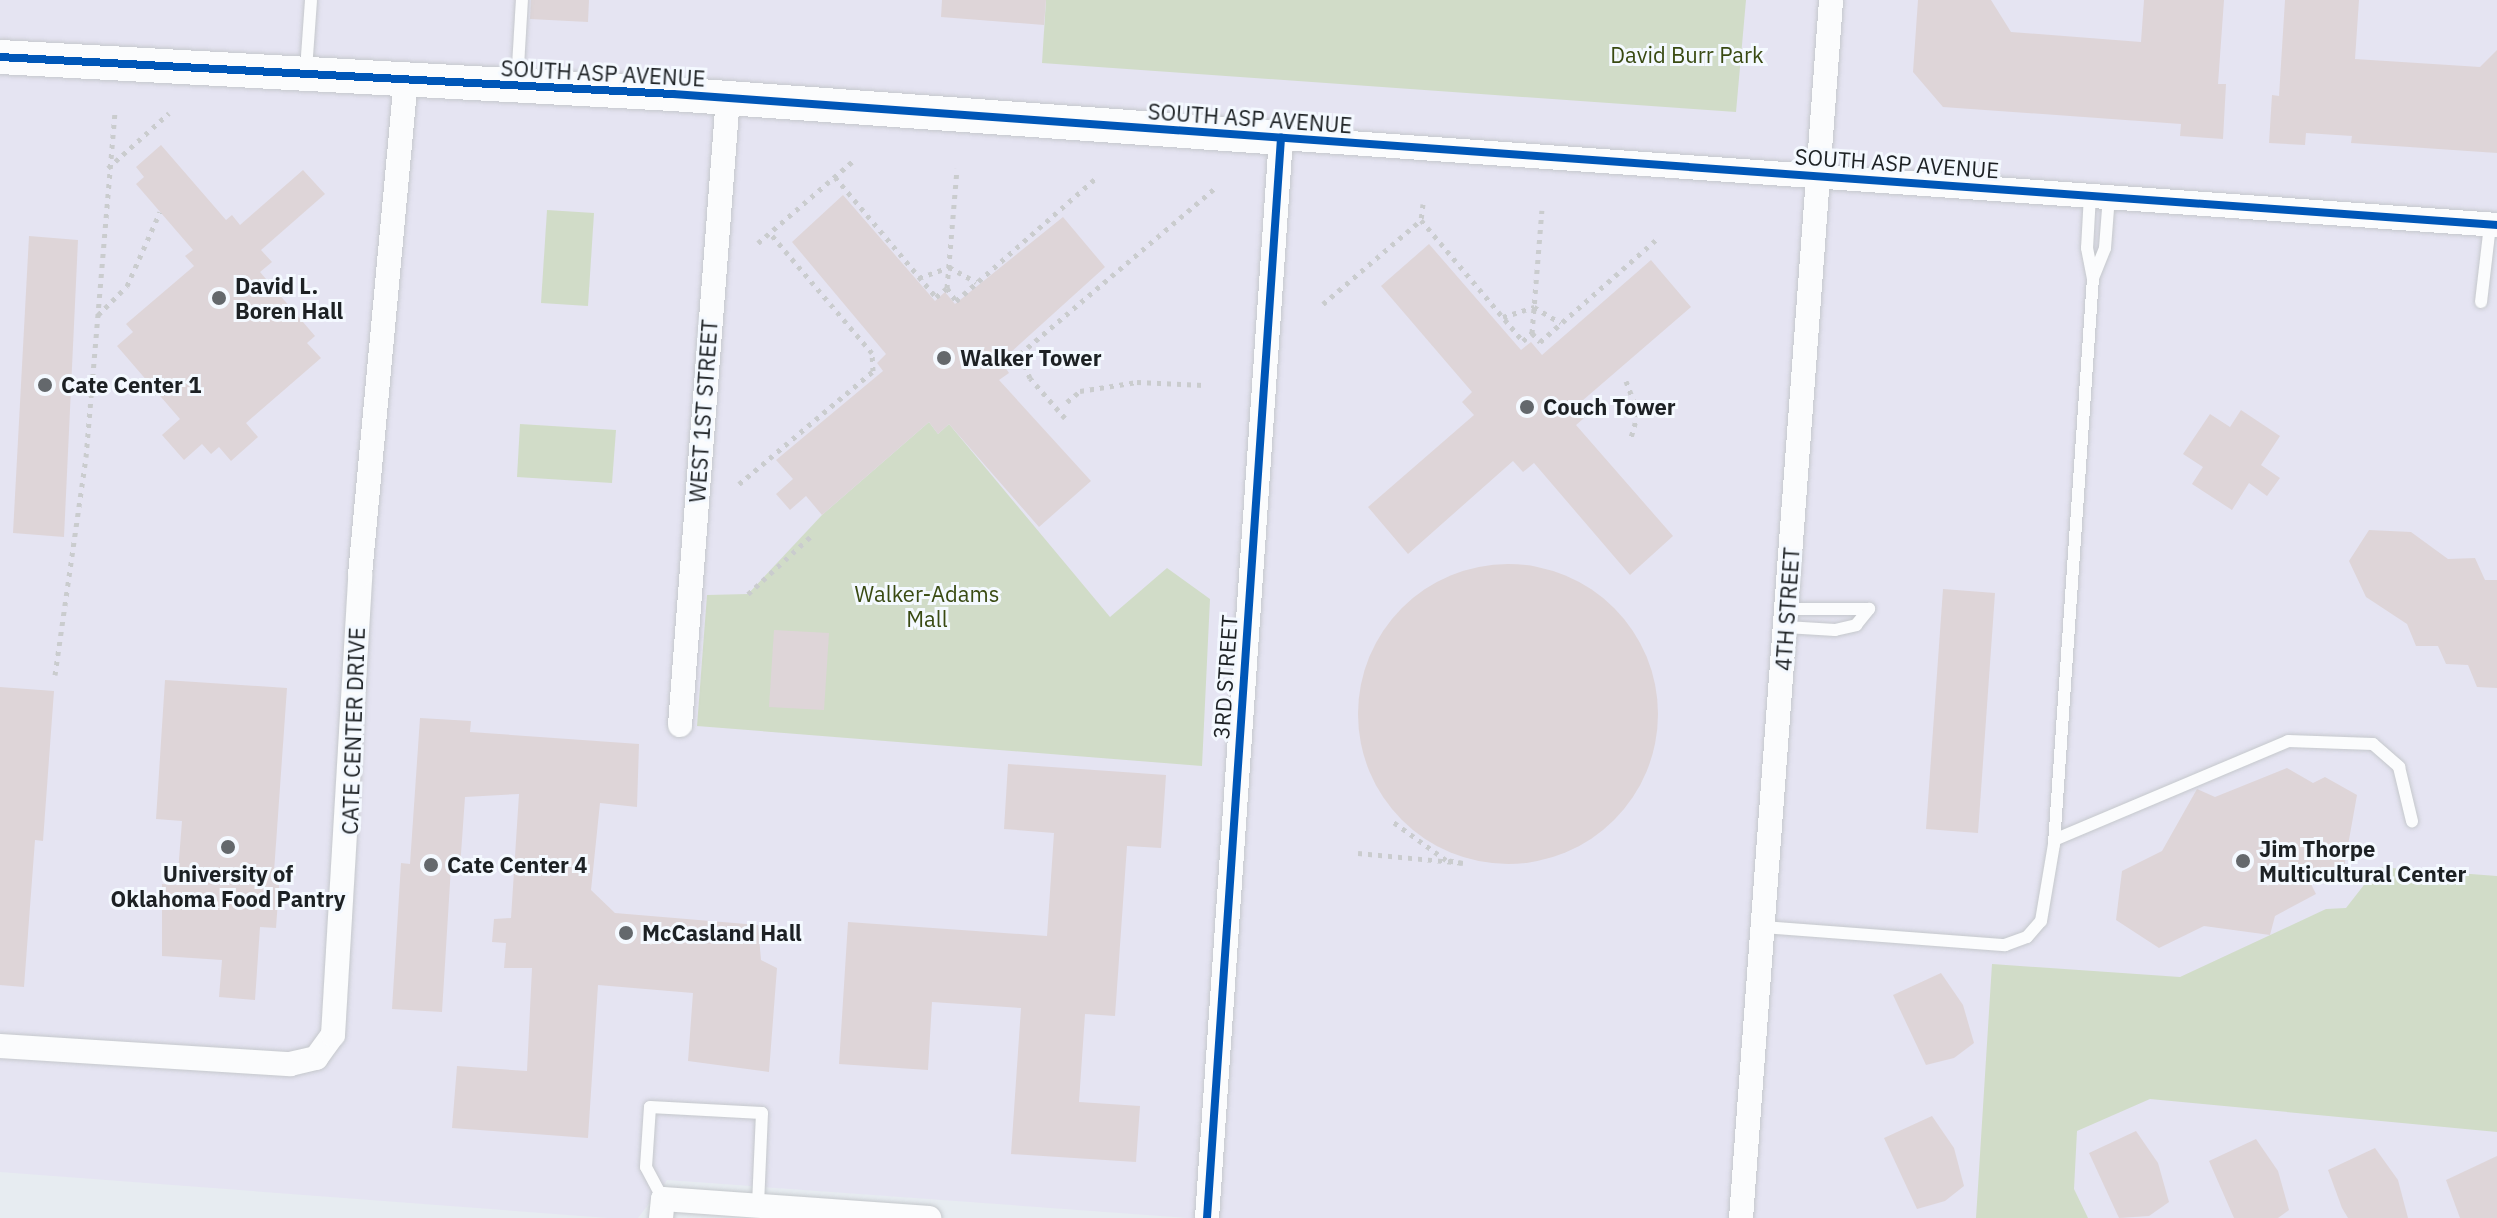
<!DOCTYPE html>
<html>
<head>
<meta charset="utf-8">
<style>
  body { margin:0 }
  #map { position:relative; width:2497px; height:1218px; overflow:hidden; background:#e7ecf1; font-family:"IBM Plex Sans",sans-serif }
  div>[style] { position:absolute }
  .education>* { inset:0; background:#e5e4f2 }
  .green>* { inset:0; background:#d1dcc8 }
  .building>* { inset:0; background:#ded5d8 }
  .round { border-radius:50% }
  .path>* { height:5px; margin-top:-2.5px; transform-origin:0; background:repeating-linear-gradient(90deg,#caccce 0 4px,transparent 0 10px) }
  .roads { filter:drop-shadow(0 0 2px #c5c8cc) drop-shadow(0 0 2px #c5c8cc) }
  .lane>* { height:12px; margin:-6px; padding:0 6px; transform-origin:6px; border-radius:6px; background:#fbfcfd }
  .street>* { height:24px; margin:-12px; padding:0 12px; transform-origin:12px; border-radius:12px; background:#fbfcfd }
  .secondary>* { height:34px; margin:-17px; padding:0 17px; transform-origin:17px; border-radius:17px; background:#fbfcfd }
  .cycleway>* { height:8px; margin:-4px; padding:0 4px; transform-origin:4px; border-radius:4px; background:#0057b8 }
  .dots>* { width:22px; height:22px; translate:-50% -50%; box-sizing:border-box; border:4px solid #f4f9ff; border-radius:50% }
  span { translate:-50% -50%; white-space:nowrap; text-align:center; line-height:1.15; -webkit-text-stroke:6px #f4f9ff; paint-order:stroke }
  .park-label { font-size:22px; color:#394a12 }
  .street-label { font-size:22px; color:#1d2124 }
  .poi-label { font-size:22px; color:#1d2124; font-weight:700 }
  .left { translate:0 -50%; text-align:left }
</style>
</head>
<body>
<div id="map">
  <div class="education">
    <div style="clip-path:polygon(0 0,2497px 0,2497px 1218px,1188px 1218px,667px 1180px,638px 1218px,608px 1218px,0 1172px)"></div>
  </div>
  <div class="green">
    <div style="clip-path:polygon(1046px 0,1746px 0,1736px 112px,1042px 63px)"></div>
    <div style="clip-path:polygon(547px 210px,594px 213px,588px 306px,541px 303px)"></div>
    <div style="clip-path:polygon(929px 422px,938px 434px,949px 424px,1110px 617px,1167px 568px,1210px 599px,1202px 766px,697px 726px,707px 595px,748px 594px,822px 515px)"></div>
    <div style="clip-path:polygon(520px 424px,616px 430px,612px 483px,517px 477px)"></div>
    <div style="clip-path:polygon(2378px 867px,2497px 876px,2497px 1132px,2150px 1099px,2077px 1131px,2074px 1189px,2088px 1218px,1976px 1218px,1992px 964px,2180px 977px,2326px 909px,2346px 908px)"></div>
  </div>
  <div class="building">
    <div style="clip-path:polygon(531px 0,589px 0,588px 22px,530px 19px)"></div>
    <div style="clip-path:polygon(942px 0,1046px 0,1044px 25px,941px 17px)"></div>
    <div style="clip-path:polygon(1918px 0,1991px 0,2011px 32px,2141px 42px,2144px 0,2224px 0,2218px 84px,2226px 84px,2223px 139px,2180px 136px,2181px 124px,1943px 107px,1913px 72px)"></div>
    <div style="clip-path:polygon(2285px 0,2359px 0,2355px 59px,2480px 67px,2497px 50px,2497px 153px,2351px 143px,2352px 136px,2306px 133px,2305px 145px,2269px 143px,2272px 95px,2279px 96px)"></div>
    <div style="clip-path:polygon(161px 145px,226px 220px,232px 215px,240px 225px,303px 170px,325px 194px,261px 250px,272px 262px,260px 272px,315px 336px,307px 343px,321px 358px,246px 423px,258px 437px,231px 461px,219px 447px,211px 454px,202px 444px,184px 460px,162px 435px,180px 419px,117px 346px,133px 332px,126px 324px,194px 266px,185px 256px,193px 250px,136px 184px,144px 177px,136px 167px)"></div>
    <div style="clip-path:polygon(843px 195px,935px 301px,945px 292px,955px 304px,1063px 217px,1105px 267px,1001px 361px,1009px 373px,999px 380px,1091px 481px,1039px 527px,949px 424px,938px 434px,929px 422px,822px 515px,806px 496px,790px 510px,776px 494px,793px 479px,776px 460px,883px 371px,877px 363px,886px 354px,792px 242px)"></div>
    <div style="clip-path:polygon(29px 236px,78px 240px,64px 537px,13px 533px)"></div>
    <div style="clip-path:polygon(1429px 244px,1521px 350px,1531px 342px,1542px 355px,1651px 260px,1691px 307px,1582px 401px,1591px 412px,1576px 425px,1673px 536px,1630px 575px,1534px 463px,1523px 472px,1513px 461px,1408px 554px,1368px 507px,1474px 415px,1462px 402px,1472px 392px,1381px 286px)"></div>
    <div style="clip-path:polygon(2241px 410px,2280px 436px,2261px 465px,2280px 478px,2267px 496px,2249px 483px,2232px 510px,2192px 484px,2203px 467px,2183px 454px,2210px 414px,2230px 427px)"></div>
    <div style="clip-path:polygon(2369px 530px,2411px 532px,2448px 559px,2475px 558px,2485px 580px,2497px 580px,2497px 688px,2477px 687px,2468px 665px,2446px 664px,2438px 646px,2416px 646px,2407px 624px,2366px 597px,2349px 561px)"></div>
    <div class="round" style="left:1358px;top:564px;width:300px;height:300px"></div>
    <div style="clip-path:polygon(1943px 589px,1995px 593px,1978px 833px,1926px 829px)"></div>
    <div style="clip-path:polygon(774px 630px,829px 633px,824px 710px,769px 707px)"></div>
    <div style="clip-path:polygon(165px 680px,287px 688px,274px 872px,280px 873px,276px 928px,260px 927px,255px 1000px,219px 997px,222px 960px,162px 956px,162px 884px,177px 885px,182px 821px,156px 819px)"></div>
    <div style="clip-path:polygon(0 687px,54px 691px,43px 841px,35px 840px,24px 987px,0 985px)"></div>
    <div style="clip-path:polygon(420px 718px,471px 721px,470px 732px,639px 744px,637px 807px,600px 803px,591px 890px,615px 913px,758px 925px,761px 960px,777px 968px,769px 1072px,688px 1061px,693px 993px,598px 985px,588px 1138px,452px 1128px,457px 1066px,527px 1071px,532px 968px,504px 968px,506px 943px,492px 942px,494px 919px,511px 918px,519px 794px,465px 797px,460px 868px,451px 867px,442px 1012px,392px 1009px,401px 863px,410px 864px)"></div>
    <div style="clip-path:polygon(1008px 764px,1166px 775px,1161px 848px,1127px 846px,1115px 1016px,1085px 1014px,1079px 1102px,1140px 1106px,1136px 1162px,1011px 1154px,1021px 1008px,932px 1002px,928px 1070px,839px 1064px,848px 922px,1047px 936px,1054px 833px,1004px 829px)"></div>
    <div style="clip-path:polygon(2287px 768px,2313px 783px,2325px 777px,2357px 795px,2342px 879px,2301px 864px,2316px 894px,2275px 916px,2270px 935px,2204px 926px,2159px 948px,2116px 920px,2122px 871px,2162px 851px,2197px 789px,2215px 797px)"></div>
    <div style="clip-path:polygon(1941px 973px,1963px 1005px,1974px 1043px,1954px 1058px,1926px 1065px,1893px 995px)"></div>
    <div style="clip-path:polygon(1932px 1116px,1954px 1148px,1964px 1186px,1945px 1201px,1917px 1209px,1884px 1138px)"></div>
    <div style="clip-path:polygon(2136px 1131px,2158px 1163px,2169px 1202px,2149px 1216px,2119px 1218px,2089px 1153px)"></div>
    <div style="clip-path:polygon(2256px 1139px,2278px 1171px,2289px 1210px,2278px 1218px,2234px 1218px,2209px 1161px)"></div>
    <div style="clip-path:polygon(2375px 1148px,2398px 1180px,2408px 1218px,2348px 1218px,2342px 1208px,2328px 1170px)"></div>
    <div style="clip-path:polygon(2497px 1156px,2497px 1218px,2460px 1218px,2446px 1180px)"></div>
  </div>
  <div class="path">
    <div style="left:108px;top:168px;width:82px;rotate:-42deg"></div>
    <div style="left:835px;top:177px;width:157px;rotate:49.9deg"></div>
    <div style="left:936px;top:297px;width:14px;rotate:-39deg"></div>
    <div style="left:947px;top:288px;width:16px;rotate:55deg"></div>
    <div style="left:956px;top:301px;width:188px;rotate:-41.3deg"></div>
    <div style="left:1423px;top:204px;width:16px;rotate:97deg"></div>
    <div style="left:1421px;top:220px;width:158px;rotate:49.9deg"></div>
    <div style="left:1523px;top:341px;width:12px;rotate:-42deg"></div>
    <div style="left:1532px;top:333px;width:12px;rotate:48deg"></div>
    <div style="left:1540px;top:342px;width:159px;rotate:-41.4deg"></div>
    <div style="left:758px;top:243px;width:127px;rotate:-40.8deg"></div>
    <div style="left:919px;top:278px;width:32px;rotate:-20deg"></div>
    <div style="left:949px;top:267px;width:31px;rotate:29deg"></div>
    <div style="left:947px;top:288px;width:120px;rotate:-85.2deg"></div>
    <div style="left:1323px;top:304px;width:129px;rotate:-40.6deg"></div>
    <div style="left:98px;top:315px;width:41px;rotate:-45deg"></div>
    <div style="left:127px;top:286px;width:81px;rotate:-66deg"></div>
    <div style="left:1503px;top:317px;width:33px;rotate:-18deg"></div>
    <div style="left:1534px;top:307px;width:31px;rotate:31deg"></div>
    <div style="left:1532px;top:333px;width:123px;rotate:-85.4deg"></div>
    <div style="left:1626px;top:381px;width:34px;rotate:69deg"></div>
    <div style="left:1638px;top:413px;width:26px;rotate:106deg"></div>
    <div style="left:1067px;top:402px;width:17px;rotate:-40deg"></div>
    <div style="left:1080px;top:391px;width:58px;rotate:-9deg"></div>
    <div style="left:1137px;top:382px;width:67px;rotate:2.6deg"></div>
    <div style="left:1065px;top:418px;width:53px;rotate:-131.2deg"></div>
    <div style="left:1030px;top:378px;width:26px;rotate:-113deg"></div>
    <div style="left:1020px;top:354px;width:256px;rotate:-40.4deg"></div>
    <div style="left:739px;top:484px;width:175px;rotate:-40.1deg"></div>
    <div style="left:873px;top:371px;width:18px;rotate:-93deg"></div>
    <div style="left:872px;top:353px;width:157px;rotate:-130.4deg"></div>
    <div style="left:748px;top:594px;width:86px;rotate:-42.6deg"></div>
    <div style="left:55px;top:675px;width:220px;rotate:-81.9deg"></div>
    <div style="left:86px;top:457px;width:349px;rotate:-85.2deg"></div>
    <div style="left:1358px;top:853px;width:105px;rotate:5.4deg"></div>
    <div style="left:1463px;top:863px;width:17px;rotate:-170deg"></div>
    <div style="left:1446px;top:860px;width:67px;rotate:-144.2deg"></div>
  </div>
  <div class="roads">
    <div class="lane">
      <div style="left:306px;top:70px;width:70px;rotate:-85.9deg"></div>
      <div style="left:517px;top:83px;width:83px;rotate:-86.6deg"></div>
      <div style="left:2090px;top:195px;width:53px;rotate:93.2deg"></div>
      <div style="left:2087px;top:248px;width:31px;rotate:79deg"></div>
      <div style="left:2093px;top:278px;width:32px;rotate:-68deg"></div>
      <div style="left:2105px;top:248px;width:52px;rotate:-85.6deg"></div>
      <div style="left:2481px;top:302px;width:78px;rotate:-83.3deg"></div>
      <div style="left:1786px;top:627px;width:49px;rotate:3.5deg"></div>
      <div style="left:1835px;top:630px;width:22px;rotate:-13deg"></div>
      <div style="left:1856px;top:625px;width:21px;rotate:-51deg"></div>
      <div style="left:1869px;top:609px;width:82px;rotate:180deg"></div>
      <div style="left:2054px;top:840px;width:254px;rotate:-22.9deg"></div>
      <div style="left:2288px;top:741px;width:85px;rotate:2deg"></div>
      <div style="left:2373px;top:744px;width:35px;rotate:41deg"></div>
      <div style="left:2399px;top:767px;width:56px;rotate:76.5deg"></div>
      <div style="left:1763px;top:927px;width:243px;rotate:4.3deg"></div>
      <div style="left:2005px;top:945px;width:23px;rotate:-20deg"></div>
      <div style="left:2027px;top:937px;width:21px;rotate:-49deg"></div>
      <div style="left:2041px;top:921px;width:78px;rotate:-80.4deg"></div>
      <div style="left:2054px;top:844px;width:567px;rotate:-86.06deg"></div>
      <div style="left:663px;top:1199px;width:36px;rotate:-118deg"></div>
      <div style="left:646px;top:1167px;width:60px;rotate:-86.2deg"></div>
      <div style="left:650px;top:1107px;width:112px;rotate:3.1deg"></div>
      <div style="left:762px;top:1113px;width:93px;rotate:92.5deg"></div>
    </div>
    <div class="street">
      <div style="left:680px;top:725px;width:630px;rotate:-85.63deg"></div>
      <div style="left:0;top:1046px;width:291px;rotate:3.6deg"></div>
      <div style="left:290px;top:1064px;width:27px;rotate:-13deg"></div>
      <div style="left:316px;top:1058px;width:29px;rotate:-54deg"></div>
      <div style="left:333px;top:1035px;width:461px;rotate:-86.6deg"></div>
      <div style="left:360px;top:575px;width:497px;rotate:-84.7deg"></div>
      <div style="left:661px;top:1218px;width:19px;rotate:-84deg"></div>
      <div style="left:663px;top:1199px;width:267px;rotate:4.1deg"></div>
      <div style="left:1207px;top:1218px;width:1083px;rotate:-86.08deg"></div>
      <div style="left:1281px;top:138px;width:1219px;rotate:4.09deg"></div>
      <div style="left:1741px;top:1218px;width:1221px;rotate:-85.77deg"></div>
    </div>
    <div class="secondary">
      <div style="left:0;top:57px;width:674px;rotate:3.15deg"></div>
      <div style="left:673px;top:94px;width:610px;rotate:4.14deg"></div>
    </div>
  </div>
  <div class="cycleway">
    <div style="left:0;top:57px;width:674px;rotate:3.15deg"></div>
    <div style="left:673px;top:94px;width:1829px;rotate:4.11deg"></div>
    <div style="left:1207px;top:1218px;width:1083px;rotate:-86.08deg"></div>
  </div>
  <div class="dots">
    <div style="left:219px;top:298px;background:#64686c"></div>
    <div style="left:944px;top:358px;background:#64686c"></div>
    <div style="left:45px;top:385px;background:#64686c"></div>
    <div style="left:1527px;top:407px;background:#64686c"></div>
    <div style="left:228px;top:847px;background:#64686c"></div>
    <div style="left:2243px;top:861px;background:#64686c"></div>
    <div style="left:431px;top:865px;background:#64686c"></div>
    <div style="left:626px;top:933px;background:#64686c"></div>
  </div>
  <div class="park-label">
    <span style="left:1687px;top:55px">David Burr Park</span>
    <span style="left:927px;top:606px">Walker-Adams<br>Mall</span>
  </div>
  <div class="street-label">
    <span style="left:603px;top:73px;rotate:3deg">SOUTH ASP AVENUE</span>
    <span style="left:1250px;top:118px;rotate:4deg">SOUTH ASP AVENUE</span>
    <span style="left:1897px;top:163px;rotate:4deg">SOUTH ASP AVENUE</span>
    <span style="left:703px;top:411px;rotate:-86deg">WEST 1ST STREET</span>
    <span style="left:1787px;top:609px;rotate:-86deg">4TH STREET</span>
    <span style="left:1225px;top:677px;rotate:-86deg">3RD STREET</span>
    <span style="left:353px;top:731px;rotate:-88deg">CATE CENTER DRIVE</span>
  </div>
  <div class="poi-label">
    <span class="left" style="left:235px;top:298px">David L.<br>Boren Hall</span>
    <span class="left" style="left:960px;top:358px">Walker Tower</span>
    <span class="left" style="left:61px;top:385px">Cate Center 1</span>
    <span class="left" style="left:1543px;top:407px">Couch Tower</span>
    <span class="left" style="left:2259px;top:861px">Jim Thorpe<br>Multicultural Center</span>
    <span class="left" style="left:447px;top:865px">Cate Center 4</span>
    <span style="left:228px;top:886px">University of<br>Oklahoma Food Pantry</span>
    <span class="left" style="left:642px;top:933px">McCasland Hall</span>
  </div>
</div>
</body>
</html>
